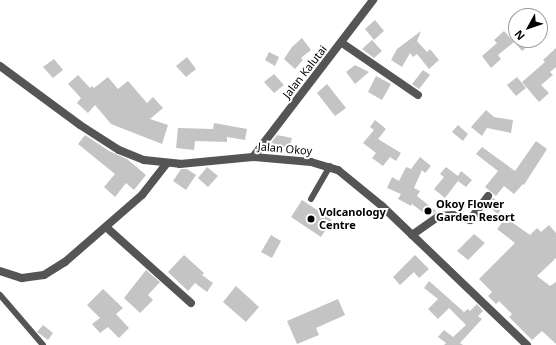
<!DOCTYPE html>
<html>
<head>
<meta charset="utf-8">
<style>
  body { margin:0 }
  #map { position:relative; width:556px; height:345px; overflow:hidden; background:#fff; font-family:"Noto Sans",sans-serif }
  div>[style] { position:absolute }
  .building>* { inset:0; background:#c4c4c4 }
  .service>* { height:6px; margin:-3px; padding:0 3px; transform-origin:3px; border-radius:3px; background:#555 }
  .minor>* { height:8px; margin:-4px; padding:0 4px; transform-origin:4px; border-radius:4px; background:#555 }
  .dots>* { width:11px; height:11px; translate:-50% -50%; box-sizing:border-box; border:2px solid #fff; border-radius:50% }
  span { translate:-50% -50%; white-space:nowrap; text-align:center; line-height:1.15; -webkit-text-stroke:4px #fff; paint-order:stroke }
  .street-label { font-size:11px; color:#000 }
  .poi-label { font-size:11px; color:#000; font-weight:700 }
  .left { translate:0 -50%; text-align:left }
  .north { position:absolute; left:508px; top:8px; width:40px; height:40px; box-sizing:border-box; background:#fff; border:1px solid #999; border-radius:50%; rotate:230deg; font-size:11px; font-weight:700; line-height:16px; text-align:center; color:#000 }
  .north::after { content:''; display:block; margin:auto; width:14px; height:18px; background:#000; clip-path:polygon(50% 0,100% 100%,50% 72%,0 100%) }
</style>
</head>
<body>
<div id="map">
  <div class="building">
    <div style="clip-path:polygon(375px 20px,384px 31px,374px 40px,365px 29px)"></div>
    <div style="clip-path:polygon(421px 31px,417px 41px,427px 52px,430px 49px,439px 60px,429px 69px,417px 54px,413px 57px,410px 53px,402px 67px,391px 60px,397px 49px)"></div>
    <div style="clip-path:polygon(504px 31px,514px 42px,498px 55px,501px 59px,491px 68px,482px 56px,497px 43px,494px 40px)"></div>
    <div style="clip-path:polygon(302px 38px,311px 50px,301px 58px,303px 60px,295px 69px,284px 59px,292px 47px)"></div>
    <div style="clip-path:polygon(372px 40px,382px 51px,374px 58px,362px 49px)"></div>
    <div style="clip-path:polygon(513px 40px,535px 40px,522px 51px)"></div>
    <div style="clip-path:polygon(556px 48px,556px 67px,550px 72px,553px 75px,541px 85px,549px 93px,539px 102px,522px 82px,545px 62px,543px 60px)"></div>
    <div style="clip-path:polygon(269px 52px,279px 57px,275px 66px,265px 60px)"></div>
    <div style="clip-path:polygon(187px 57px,196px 69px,186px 77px,176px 66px)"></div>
    <div style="clip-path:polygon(54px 59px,63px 70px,53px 78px,43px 67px)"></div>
    <div style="clip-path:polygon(355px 65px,369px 72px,355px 84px,346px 72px)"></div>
    <div style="clip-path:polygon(423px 70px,430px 75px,419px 89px,412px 84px)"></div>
    <div style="clip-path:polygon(274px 74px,284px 85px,274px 93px,264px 82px)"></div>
    <div style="clip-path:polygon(78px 75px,90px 88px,92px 86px,94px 88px,108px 77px,118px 89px,128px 81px,147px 103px,153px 97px,163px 108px,150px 119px,168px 125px,162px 144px,111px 124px,95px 105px,88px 113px,77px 103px,81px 98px,68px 84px)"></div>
    <div style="clip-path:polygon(376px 76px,391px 84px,382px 100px,368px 92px)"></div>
    <div style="clip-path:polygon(517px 77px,526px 88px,516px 96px,507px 85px)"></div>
    <div style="clip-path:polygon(327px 84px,346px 108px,335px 116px,317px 93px)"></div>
    <div style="clip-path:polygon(486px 110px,494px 117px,513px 120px,511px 133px,487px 128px,482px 136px,471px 127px)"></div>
    <div style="clip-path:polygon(375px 120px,386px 129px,378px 139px,401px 153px,396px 161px,390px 157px,383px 166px,372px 158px,376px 153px,363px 143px,374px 130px,370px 127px)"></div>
    <div style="clip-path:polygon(214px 123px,247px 129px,245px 140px,227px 137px,227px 142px,195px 141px,194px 150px,176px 148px,178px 128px,213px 129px)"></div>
    <div style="clip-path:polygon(458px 125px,468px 134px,463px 141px,452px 132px)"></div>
    <div style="clip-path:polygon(85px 135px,109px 151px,127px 159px,146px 175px,134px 190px,126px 183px,115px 197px,104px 187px,115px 174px,78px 144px)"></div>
    <div style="clip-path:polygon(277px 135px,292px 138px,289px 148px,271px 143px)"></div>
    <div style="clip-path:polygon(536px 141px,547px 149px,524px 185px,523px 184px,514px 194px,504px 186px,496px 196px,485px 187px,498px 171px,476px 154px,482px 147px,515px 171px)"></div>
    <div style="clip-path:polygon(420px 157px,431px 166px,425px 173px,422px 170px,414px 188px,420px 191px,417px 196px,436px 211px,429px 217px,412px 204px,411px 206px,398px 199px,401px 194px,387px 188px,392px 177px,399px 181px,406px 167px,411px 169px)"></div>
    <div style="clip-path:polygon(207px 167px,218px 176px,208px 187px,198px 178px)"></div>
    <div style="clip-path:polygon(446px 167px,458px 176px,461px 171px,472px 180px,466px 187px,458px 181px,445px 198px,434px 189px,444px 177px,440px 174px)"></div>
    <div style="clip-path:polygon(181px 169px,187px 169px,196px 175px,186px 190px,173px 181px)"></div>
    <div style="clip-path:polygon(493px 198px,503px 206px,498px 214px,488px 206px)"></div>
    <div style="clip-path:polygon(302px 200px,332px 220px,321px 237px,291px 217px)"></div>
    <div style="clip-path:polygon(506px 218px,530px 235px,537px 228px,541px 232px,549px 225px,556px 233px,556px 258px,537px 276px,550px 286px,556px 282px,556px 344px,542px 331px,532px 340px,509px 317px,512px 314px,499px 301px,496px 304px,488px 296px,492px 292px,479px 279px,515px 243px,497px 229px)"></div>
    <div style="clip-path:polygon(474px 234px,485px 243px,468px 260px,457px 251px)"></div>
    <div style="clip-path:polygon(271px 235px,281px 241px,272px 258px,261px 252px)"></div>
    <div style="clip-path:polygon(184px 255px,204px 273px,202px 275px,213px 283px,207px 292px,195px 283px,188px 291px,168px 272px)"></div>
    <div style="clip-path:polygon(415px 255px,429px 269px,419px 278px,414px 272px,400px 285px,393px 277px)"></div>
    <div style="clip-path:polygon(146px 270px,160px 282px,148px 295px,153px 300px,140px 313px,124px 298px)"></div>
    <div style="clip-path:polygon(429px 281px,464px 312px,468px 309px,470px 311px,477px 304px,483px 311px,478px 316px,482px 319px,460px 343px,463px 345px,444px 345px,446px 343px,438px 337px,444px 330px,453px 337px,466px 325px,449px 308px,438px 319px,428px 309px,438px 299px,424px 288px)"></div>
    <div style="clip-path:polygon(236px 286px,259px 307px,246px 322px,223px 302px)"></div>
    <div style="clip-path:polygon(103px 289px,123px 308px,116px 314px,129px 328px,119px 338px,108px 327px,100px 333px,92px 324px,100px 318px,87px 305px)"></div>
    <div style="clip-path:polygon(338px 299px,345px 315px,316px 328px,319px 335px,297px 344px,287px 321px)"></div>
    <div style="clip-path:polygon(43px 325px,53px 333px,48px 340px,37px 332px)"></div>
  </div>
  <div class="service">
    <div style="left:311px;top:199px;width:38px;rotate:-60deg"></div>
    <div style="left:0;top:295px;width:66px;rotate:49.3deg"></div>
  </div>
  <div class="minor">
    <div style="left:342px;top:43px;width:92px;rotate:34.4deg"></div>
    <div style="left:0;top:66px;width:99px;rotate:36.4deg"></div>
    <div style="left:80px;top:125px;width:46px;rotate:32.7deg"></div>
    <div style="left:119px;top:150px;width:27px;rotate:22deg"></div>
    <div style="left:144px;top:160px;width:36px;rotate:6deg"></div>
    <div style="left:180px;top:164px;width:73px;rotate:-5.5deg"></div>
    <div style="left:253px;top:157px;width:58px;rotate:4.9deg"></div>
    <div style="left:311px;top:162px;width:28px;rotate:17deg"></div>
    <div style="left:338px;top:170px;width:57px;rotate:39.3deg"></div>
    <div style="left:382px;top:206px;width:201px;rotate:43.8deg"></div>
    <div style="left:253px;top:157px;width:198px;rotate:-52.6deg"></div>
    <div style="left:106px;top:227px;width:114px;rotate:41.8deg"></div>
    <div style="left:412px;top:235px;width:33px;rotate:-35deg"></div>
    <div style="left:439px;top:216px;width:14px;rotate:-4deg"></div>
    <div style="left:453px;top:215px;width:18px;rotate:16deg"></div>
    <div style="left:470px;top:220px;width:30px;rotate:-53deg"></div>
    <div style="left:0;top:271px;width:23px;rotate:18deg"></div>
    <div style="left:22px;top:278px;width:22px;rotate:-8deg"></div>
    <div style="left:44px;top:275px;width:25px;rotate:-32deg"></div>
    <div style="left:65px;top:262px;width:102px;rotate:-41deg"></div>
    <div style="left:142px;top:195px;width:39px;rotate:-52deg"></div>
  </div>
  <div class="dots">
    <div style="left:428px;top:211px;background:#000"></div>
    <div style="left:311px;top:219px;background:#000"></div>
  </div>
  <div class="street-label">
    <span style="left:305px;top:72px;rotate:-52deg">Jalan Kalutai</span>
    <span style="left:285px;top:149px;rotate:5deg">Jalan Okoy</span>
  </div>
  <div class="poi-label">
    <span class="left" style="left:436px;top:211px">Okoy Flower<br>Garden Resort</span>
    <span class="left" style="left:319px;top:219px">Volcanology<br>Centre</span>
  </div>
  <div class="north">N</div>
</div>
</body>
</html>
